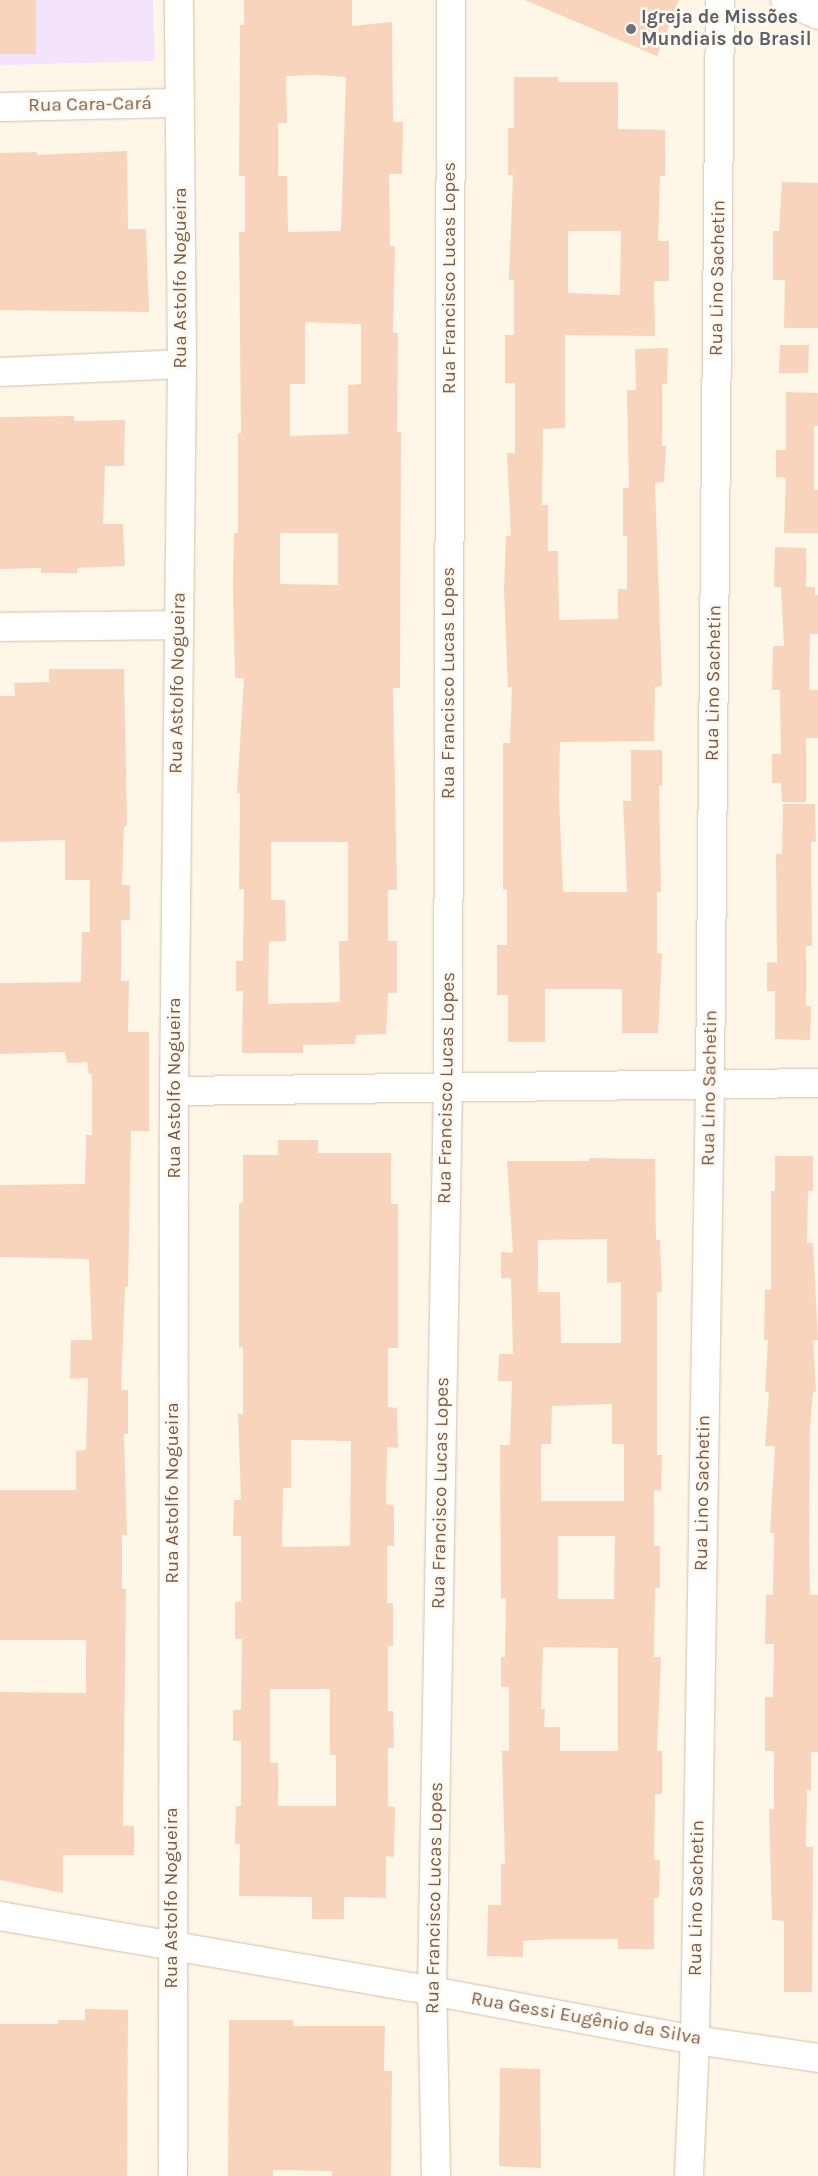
<!DOCTYPE html>
<html>
<head>
<meta charset="utf-8">
<style>
  body { margin:0 }
  #map { position:relative; width:818px; height:2176px; overflow:hidden; background:#fef6e7; font-family:Karla,sans-serif }
  div>[style] { position:absolute }
  .education>* { inset:0; background:#f3e3fb }
  .building>* { inset:0; background:#f7d4bb }
  .roads { filter:drop-shadow(0 0 1px #d5bfae) drop-shadow(0 0 1px #d5bfae) }
  .minor>* { height:28px; margin:-14px; padding:0 14px; transform-origin:14px; border-radius:14px; background:#fff }
  .dots>* { width:14px; height:14px; translate:-50% -50%; box-sizing:border-box; border:2px solid #fff9ef; border-radius:50% }
  span { translate:-50% -50%; white-space:nowrap; text-align:center; line-height:1.15; -webkit-text-stroke:5px #fff9ef; paint-order:stroke }
  .worship-label { font-size:19px; color:#5b616d; font-weight:700 }
  .left { translate:0 -50%; text-align:left }
  .street-label { font-size:19px; color:#7c5b48 }
</style>
</head>
<body>
<div id="map">
  <div class="education">
    <div style="clip-path:polygon(0 0,153px 0,155px 61px,0 65px)"></div>
  </div>
  <div class="building">
    <div style="clip-path:polygon(0 0,36px 0,36px 54px,0 54px)"></div>
    <div style="clip-path:polygon(evenodd,244px 0,352px 0,352px 26px,392px 22px,393px 122px,403px 122px,402px 174px,389px 174px,390px 246px,395px 246px,393px 333px,398px 333px,397px 432px,401px 432px,400px 688px,393px 688px,397px 890px,388px 890px,388px 941px,397px 941px,397px 993px,388px 993px,386px 1034px,356px 1035px,355px 1044px,303px 1045px,303px 1053px,242px 1053px,243px 991px,236px 991px,236px 961px,243px 961px,244px 889px,239px 889px,240px 793px,237px 793px,244px 678px,235px 678px,233px 585px,234px 533px,238px 533px,238px 433px,241px 433px,239px 232px,245px 232px,245px 176px,239px 176px,240px 25px,244px 25px,244px 0,317px 75px,346px 77px,341px 231px,288px 232px,287px 176px,278px 176px,278px 123px,287px 123px,286px 76px,317px 75px,244px 0,305px 322px,361px 324px,361px 384px,348px 385px,348px 434px,290px 436px,290px 384px,305px 384px,305px 322px,244px 0,280px 533px,338px 533px,338px 585px,280px 584px,280px 533px,244px 0,271px 842px,348px 842px,348px 941px,339px 941px,340px 1002px,268px 1004px,269px 941px,286px 941px,285px 900px,271px 900px,271px 842px)"></div>
    <div style="clip-path:polygon(525px 0,679px 0,657px 56px)"></div>
    <div style="clip-path:polygon(evenodd,514px 77px,558px 77px,558px 82px,618px 82px,618px 129px,665px 130px,665px 176px,660px 176px,658px 241px,669px 241px,669px 281px,654px 281px,655px 336px,565px 335px,565px 428px,543px 429px,542px 505px,548px 505px,548px 551px,558px 551px,559px 620px,618px 619px,618px 589px,627px 589px,627px 536px,623px 536px,623px 488px,629px 488px,627px 390px,636px 390px,635px 349px,668px 348px,667px 384px,662px 384px,662px 446px,666px 446px,664px 482px,655px 483px,662px 686px,655px 687px,654px 741px,560px 742px,559px 796px,563px 892px,627px 892px,623px 801px,631px 801px,631px 750px,662px 750px,662px 786px,659px 786px,661px 892px,657px 892px,657px 953px,662px 953px,658px 1033px,622px 1033px,622px 989px,545px 989px,545px 1042px,508px 1042px,508px 995px,497px 995px,497px 945px,507px 945px,507px 890px,503px 889px,503px 743px,510px 743px,512px 687px,508px 687px,504px 589px,506px 536px,511px 536px,507px 453px,515px 453px,515px 383px,505px 383px,505px 335px,514px 335px,514px 280px,509px 280px,513px 175px,508px 175px,508px 128px,514px 128px,514px 77px,568px 231px,621px 231px,620px 295px,568px 293px,568px 231px)"></div>
    <div style="clip-path:polygon(127px 151px,128px 229px,146px 229px,149px 312px,0 310px,0 153px,37px 152px,37px 155px)"></div>
    <div style="clip-path:polygon(782px 182px,818px 183px,818px 328px,784px 328px,785px 280px,773px 280px,773px 231px,779px 231px)"></div>
    <div style="clip-path:polygon(780px 345px,809px 345px,808px 373px,779px 373px)"></div>
    <div style="clip-path:polygon(786px 392px,818px 393px,818px 426px,814px 426px,814px 490px,818px 490px,818px 533px,784px 533px,786px 478px,776px 477px,776px 450px,786px 450px)"></div>
    <div style="clip-path:polygon(74px 416px,74px 421px,125px 420px,124px 466px,105px 466px,103px 524px,123px 524px,125px 566px,77px 568px,77px 573px,41px 573px,41px 568px,0 569px,0 417px)"></div>
    <div style="clip-path:polygon(775px 547px,806px 548px,806px 587px,815px 587px,815px 595px,818px 595px,818px 634px,810px 634px,809px 690px,818px 690px,818px 738px,806px 738px,806px 802px,782px 802px,781px 783px,772px 783px,772px 754px,781px 754px,780px 690px,772px 690px,773px 646px,784px 646px,781px 587px,774px 587px)"></div>
    <div style="clip-path:polygon(49px 669px,124px 669px,127px 826px,124px 826px,122px 885px,130px 885px,130px 920px,121px 920px,121px 981px,129px 981px,128px 1032px,149px 1032px,149px 1131px,131px 1131px,128px 1287px,125px 1287px,121px 1390px,128px 1390px,128px 1434px,124px 1434px,127px 1535px,122px 1535px,122px 1589px,126px 1589px,123px 1826px,134px 1826px,134px 1855px,63px 1855px,63px 1893px,0 1880px,0 1692px,86px 1693px,86px 1640px,0 1640px,0 1490px,76px 1490px,76px 1451px,86px 1450px,88px 1378px,70px 1379px,71px 1340px,92px 1340px,89px 1259px,0 1257px,0 1185px,85px 1184px,86px 1135px,92px 1135px,92px 1074px,89px 1074px,87px 1062px,67px 1063px,65px 1052px,0 1054px,0 983px,81px 982px,82px 932px,90px 932px,90px 880px,65px 880px,65px 840px,0 842px,0 696px,15px 696px,14px 683px,49px 682px)"></div>
    <div style="clip-path:polygon(783px 804px,815px 804px,816px 842px,811px 842px,812px 946px,806px 946px,806px 1006px,811px 1006px,810px 1040px,775px 1039px,775px 991px,767px 991px,767px 962px,777px 963px,776px 854px,782px 854px)"></div>
    <div style="clip-path:polygon(evenodd,278px 1140px,318px 1140px,318px 1153px,391px 1153px,391px 1204px,398px 1204px,398px 1348px,388px 1348px,388px 1407px,397px 1408px,398px 1448px,387px 1447px,386px 1504px,394px 1505px,394px 1546px,387px 1546px,387px 1603px,393px 1603px,393px 1646px,388px 1646px,388px 1711px,393px 1711px,394px 1748px,388px 1748px,388px 1806px,395px 1807px,394px 1857px,386px 1856px,386px 1898px,344px 1897px,344px 1919px,312px 1919px,312px 1897px,239px 1896px,240px 1844px,235px 1844px,236px 1806px,241px 1806px,241px 1741px,233px 1741px,233px 1710px,241px 1710px,242px 1639px,235px 1639px,235px 1602px,241px 1602px,241px 1536px,233px 1536px,234px 1500px,241px 1500px,238px 1414px,243px 1414px,243px 1347px,239px 1348px,239px 1203px,243px 1203px,243px 1155px,278px 1155px,278px 1140px,291px 1440px,351px 1441px,350px 1546px,282px 1547px,283px 1488px,291px 1488px,291px 1440px,278px 1140px,270px 1689px,330px 1689px,330px 1755px,336px 1755px,336px 1806px,278px 1806px,278px 1763px,270px 1763px,270px 1689px)"></div>
    <div style="clip-path:polygon(775px 1156px,813px 1156px,813px 1191px,808px 1191px,807px 1243px,813px 1243px,818px 1340px,813px 1340px,816px 1392px,813px 1392px,810px 1427px,809px 1543px,810px 1595px,818px 1595px,818px 1752px,811px 1752px,811px 1790px,807px 1790px,806px 1847px,813px 1847px,812px 1992px,784px 1992px,784px 1921px,772px 1920px,769px 1809px,774px 1809px,774px 1751px,765px 1751px,765px 1697px,773px 1697px,774px 1644px,765px 1644px,766px 1595px,773px 1595px,774px 1533px,770px 1533px,775px 1446px,765px 1446px,769px 1392px,765px 1392px,768px 1340px,764px 1340px,765px 1290px,771px 1290px,771px 1191px,775px 1191px)"></div>
    <div style="clip-path:polygon(evenodd,589px 1158px,655px 1159px,656px 1240px,660px 1240px,662px 1292px,657px 1292px,657px 1455px,662px 1455px,661px 1491px,654px 1490px,654px 1546px,660px 1546px,660px 1588px,655px 1588px,654px 1657px,661px 1657px,657px 1751px,662px 1751px,662px 1794px,655px 1794px,654px 1860px,660px 1860px,659px 1898px,654px 1898px,654px 1949px,618px 1949px,618px 1939px,552px 1939px,523px 1941px,523px 1957px,487px 1956px,488px 1905px,501px 1905px,501px 1864px,505px 1864px,502px 1751px,509px 1751px,509px 1687px,501px 1687px,501px 1657px,505px 1657px,506px 1598px,501px 1598px,500px 1445px,510px 1445px,512px 1381px,498px 1381px,499px 1354px,513px 1354px,511px 1278px,501px 1278px,501px 1252px,513px 1253px,507px 1161px,589px 1161px,589px 1158px,607px 1239px,607px 1283px,621px 1282px,621px 1343px,561px 1343px,560px 1292px,538px 1292px,538px 1240px,607px 1239px,589px 1158px,612px 1404px,612px 1444px,624px 1444px,624px 1501px,541px 1501px,541px 1444px,551px 1444px,552px 1406px,612px 1404px,589px 1158px,558px 1536px,615px 1536px,614px 1599px,558px 1599px,558px 1536px,589px 1158px,543px 1647px,618px 1648px,618px 1751px,560px 1751px,560px 1727px,544px 1727px,545px 1709px,541px 1709px,543px 1647px)"></div>
    <div style="clip-path:polygon(85px 2009px,128px 2010px,127px 2176px,0 2176px,0 2024px,58px 2024px,58px 2020px,85px 2020px)"></div>
    <div style="clip-path:polygon(229px 2020px,293px 2020px,293px 2026px,385px 2026px,384px 2071px,392px 2071px,391px 2176px,332px 2176px,332px 2171px,273px 2170px,273px 2176px,228px 2176px)"></div>
    <div style="clip-path:polygon(500px 2068px,540px 2069px,541px 2168px,499px 2166px)"></div>
  </div>
  <div class="roads">
    <div class="minor">
      <div style="left:785px;top:0;width:36px;rotate:24deg"></div>
      <div style="left:0;top:107px;width:180px;rotate:-1.3deg"></div>
      <div style="left:0;top:372px;width:182px;rotate:-2.5deg"></div>
      <div style="left:0;top:627px;width:178px;rotate:-0.6deg"></div>
      <div style="left:174px;top:1091px;width:644px;rotate:-0.71deg"></div>
      <div style="left:0;top:1916px;width:438px;rotate:9.8deg"></div>
      <div style="left:432px;top:1991px;width:268px;rotate:10.6deg"></div>
      <div style="left:695px;top:2040px;width:124px;rotate:8.3deg"></div>
      <div style="left:173px;top:2176px;width:1085px;rotate:-89.95deg"></div>
      <div style="left:174px;top:1091px;width:727px;rotate:-89.37deg"></div>
      <div style="left:182px;top:364px;width:364px;rotate:-90.5deg"></div>
      <div style="left:436px;top:2176px;width:185px;rotate:-91.2deg"></div>
      <div style="left:432px;top:1991px;width:905px;rotate:-88.99deg"></div>
      <div style="left:448px;top:1086px;width:1086px;rotate:-89.84deg"></div>
      <div style="left:689px;top:2176px;width:136px;rotate:-87.5deg"></div>
      <div style="left:695px;top:2040px;width:957px;rotate:-89.1deg"></div>
      <div style="left:710px;top:1083px;width:1083px;rotate:-89.47deg"></div>
    </div>
  </div>
  <div class="dots">
    <div style="left:631px;top:29px;background:#6b7280"></div>
  </div>
  <div class="worship-label">
    <span class="left" style="left:641px;top:29px">Igreja de Missões<br>Mundiais do Brasil</span>
  </div>
  <div class="street-label">
    <span style="left:90px;top:105px;rotate:-1deg">Rua Cara-Cará</span>
    <span style="left:181px;top:278px;rotate:-90deg">Rua Astolfo Nogueira</span>
    <span style="left:450px;top:278px;rotate:-90deg">Rua Francisco Lucas Lopes</span>
    <span style="left:718px;top:278px;rotate:-89deg">Rua Lino Sachetin</span>
    <span style="left:178px;top:683px;rotate:-89deg">Rua Astolfo Nogueira</span>
    <span style="left:449px;top:683px;rotate:-90deg">Rua Francisco Lucas Lopes</span>
    <span style="left:714px;top:683px;rotate:-89deg">Rua Lino Sachetin</span>
    <span style="left:175px;top:1088px;rotate:-90deg">Rua Astolfo Nogueira</span>
    <span style="left:447px;top:1088px;rotate:-89deg">Rua Francisco Lucas Lopes</span>
    <span style="left:710px;top:1088px;rotate:-89deg">Rua Lino Sachetin</span>
    <span style="left:173px;top:1493px;rotate:-90deg">Rua Astolfo Nogueira</span>
    <span style="left:441px;top:1493px;rotate:-89deg">Rua Francisco Lucas Lopes</span>
    <span style="left:703px;top:1493px;rotate:-89deg">Rua Lino Sachetin</span>
    <span style="left:172px;top:1898px;rotate:-90deg">Rua Astolfo Nogueira</span>
    <span style="left:435px;top:1898px;rotate:-89deg">Rua Francisco Lucas Lopes</span>
    <span style="left:697px;top:1898px;rotate:-89deg">Rua Lino Sachetin</span>
    <span style="left:586px;top:2019px;rotate:10deg">Rua Gessi Eugênio da Silva</span>
  </div>
</div>
</body>
</html>
